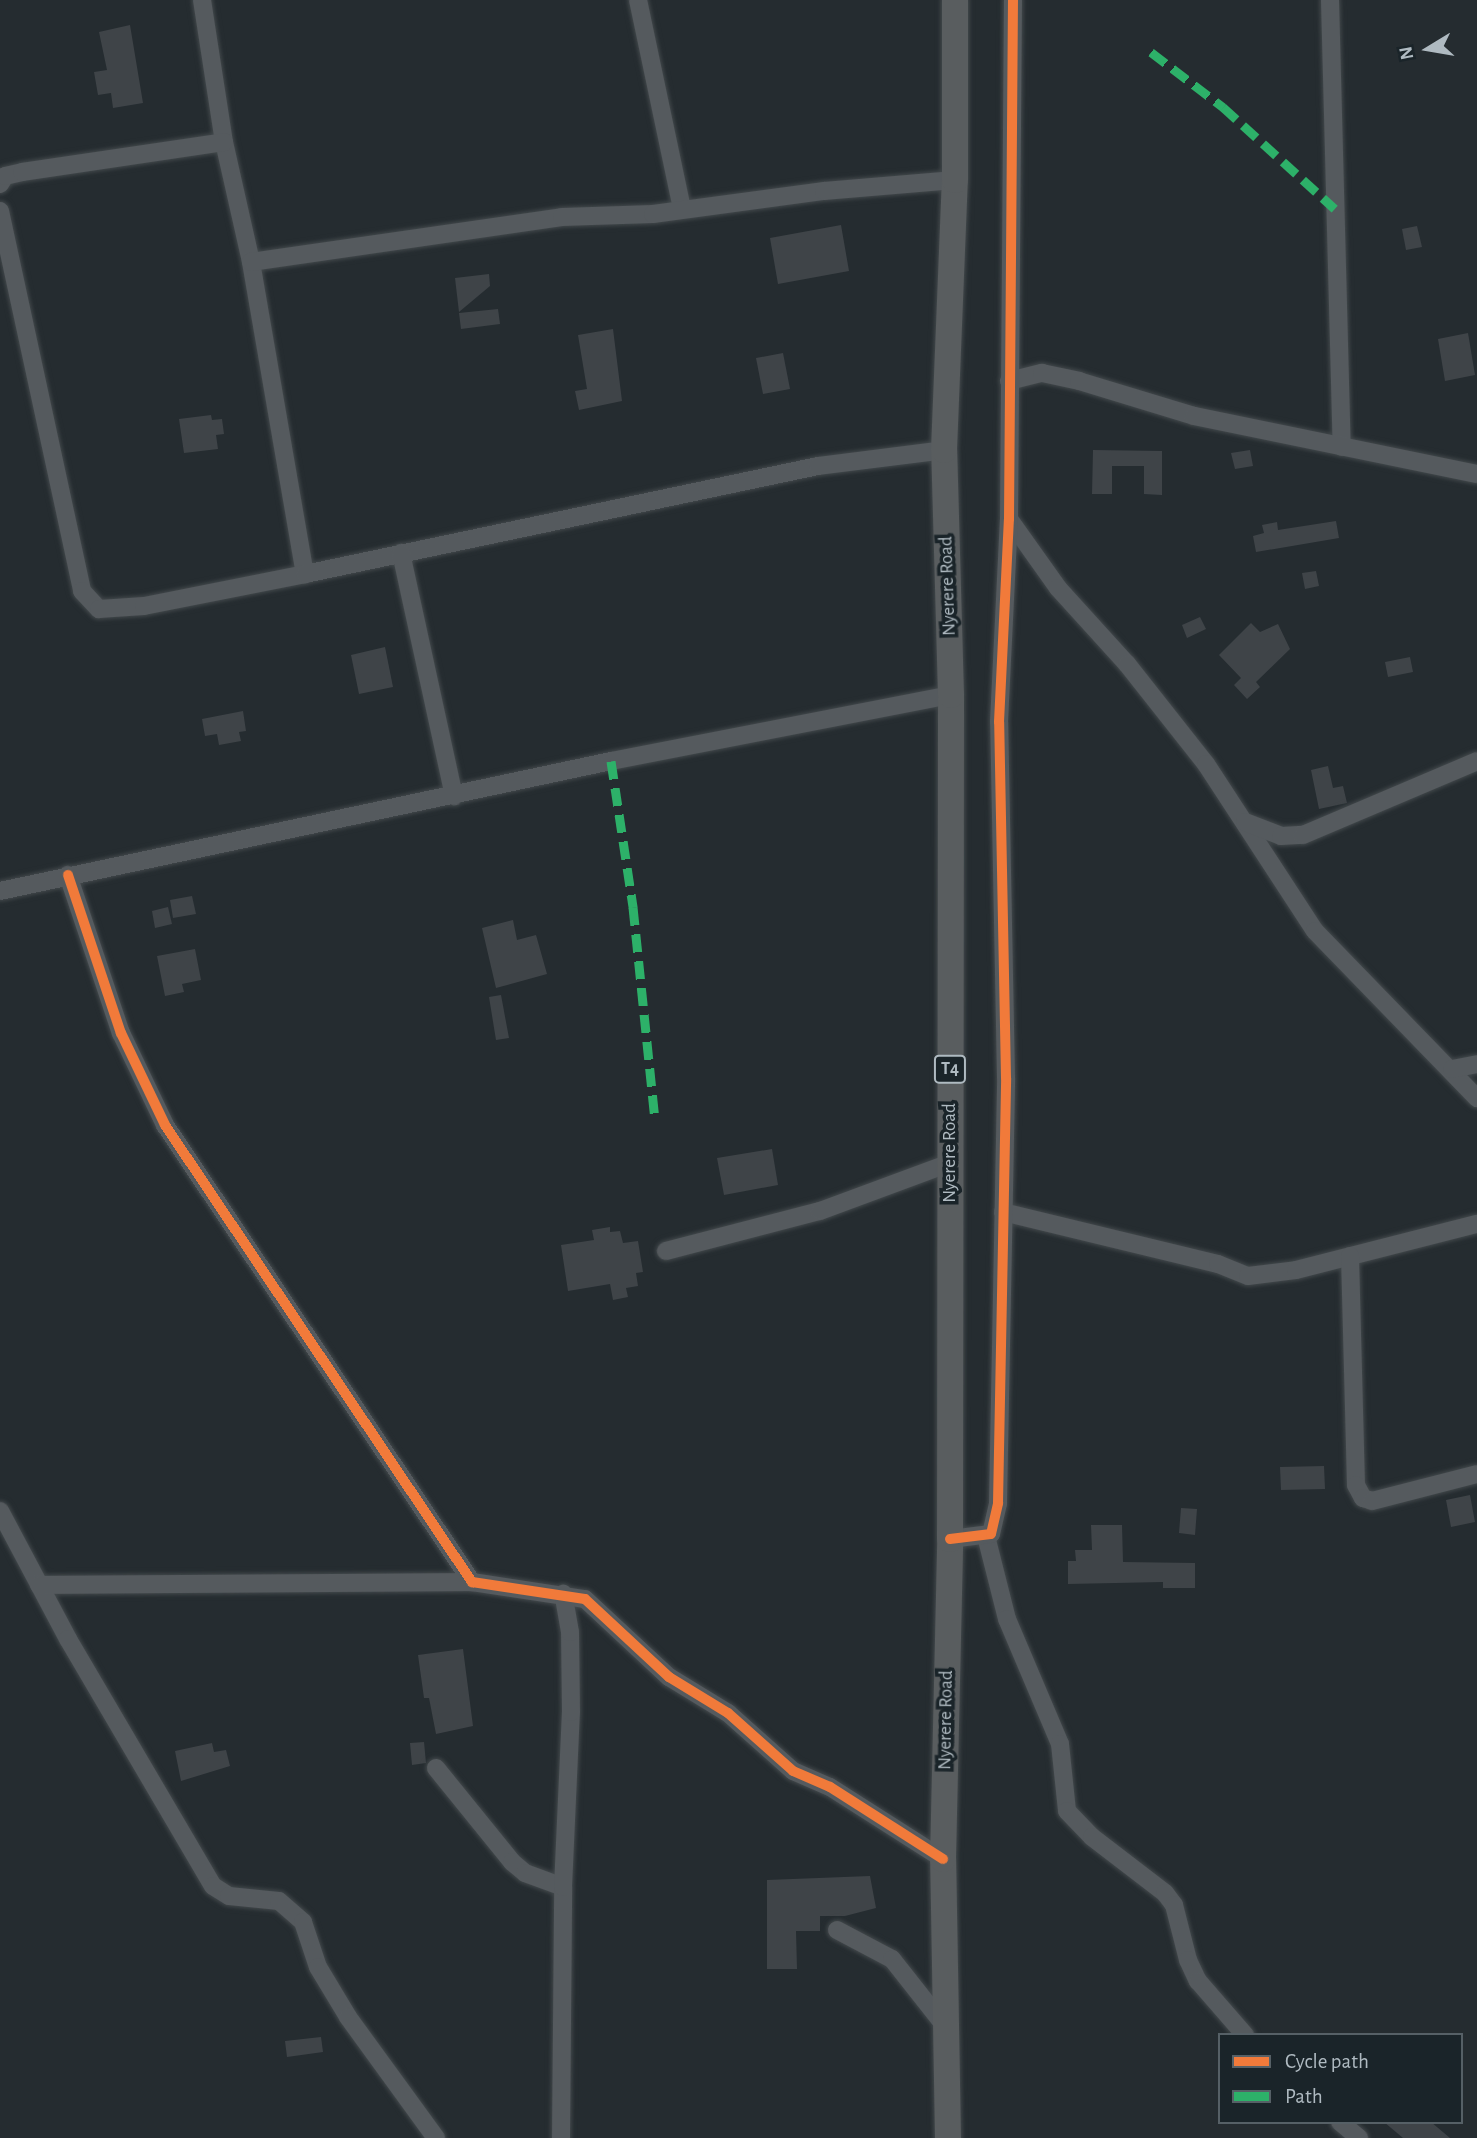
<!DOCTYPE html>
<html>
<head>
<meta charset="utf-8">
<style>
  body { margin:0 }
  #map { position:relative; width:1477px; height:2138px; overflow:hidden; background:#252c30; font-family:"Alegreya Sans",sans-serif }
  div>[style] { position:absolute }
  .building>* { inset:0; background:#3f4448 }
  .roads { filter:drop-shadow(0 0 2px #42484b) drop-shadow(0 0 2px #42484b) }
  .minor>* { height:18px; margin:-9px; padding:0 9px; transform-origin:9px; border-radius:9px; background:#555a5e }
  .highway>* { height:26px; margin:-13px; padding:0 13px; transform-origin:13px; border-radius:13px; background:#595d5f }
  .quiet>* { height:9px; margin-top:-4.5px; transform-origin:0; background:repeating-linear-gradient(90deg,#2db169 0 18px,transparent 0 27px) }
  .cycleway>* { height:10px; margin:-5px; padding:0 5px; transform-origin:5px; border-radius:5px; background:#f17a3a }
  span { translate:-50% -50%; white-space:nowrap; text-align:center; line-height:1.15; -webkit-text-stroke:7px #1a2429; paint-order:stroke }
  .shield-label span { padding:2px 5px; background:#1a2429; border:2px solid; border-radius:5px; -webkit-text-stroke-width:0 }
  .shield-label { font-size:18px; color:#afbac1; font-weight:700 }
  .street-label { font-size:19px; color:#afbac1 }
  .legend { position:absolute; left:1218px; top:2033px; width:245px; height:91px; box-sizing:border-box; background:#1a2429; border:2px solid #566066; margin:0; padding:9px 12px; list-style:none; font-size:21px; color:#afbac1 }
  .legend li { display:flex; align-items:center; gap:14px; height:35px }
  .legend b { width:35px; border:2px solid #566066 }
  .north { position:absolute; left:1393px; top:14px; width:70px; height:70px; -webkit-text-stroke:5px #1a2429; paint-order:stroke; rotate:259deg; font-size:19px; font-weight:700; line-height:28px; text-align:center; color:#afbac1 }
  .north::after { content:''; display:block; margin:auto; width:24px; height:32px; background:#afbac1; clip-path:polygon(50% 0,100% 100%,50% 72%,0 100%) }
</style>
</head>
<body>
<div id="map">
  <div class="building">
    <div style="clip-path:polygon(130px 25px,143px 103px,113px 108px,111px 93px,98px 95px,94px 72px,107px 70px,99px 32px)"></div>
    <div style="clip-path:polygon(841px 225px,849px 271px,778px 284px,770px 238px)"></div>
    <div style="clip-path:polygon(1417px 226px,1422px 247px,1406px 250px,1402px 229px)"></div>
    <div style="clip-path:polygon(489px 274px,490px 286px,459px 312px,455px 278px)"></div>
    <div style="clip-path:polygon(498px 309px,500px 324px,461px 329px,459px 313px)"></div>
    <div style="clip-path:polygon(613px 329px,622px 401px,579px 410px,575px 391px,587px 389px,578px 335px)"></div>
    <div style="clip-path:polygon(1468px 333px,1475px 375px,1445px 381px,1438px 339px)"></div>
    <div style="clip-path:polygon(783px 353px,790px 389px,763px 394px,756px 358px)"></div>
    <div style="clip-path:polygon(211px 415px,212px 420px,222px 419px,224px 434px,216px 435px,218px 449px,184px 453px,179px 419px)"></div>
    <div style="clip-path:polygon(1093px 450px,1162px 451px,1162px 495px,1144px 494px,1144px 466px,1112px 466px,1112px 494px,1092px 494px)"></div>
    <div style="clip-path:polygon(1250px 450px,1253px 466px,1235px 469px,1231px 453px)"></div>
    <div style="clip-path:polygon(1336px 521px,1339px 538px,1256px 552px,1253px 536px,1264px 533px,1262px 525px,1277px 522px,1278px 530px)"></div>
    <div style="clip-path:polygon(1316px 571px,1319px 586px,1305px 589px,1302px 573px)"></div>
    <div style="clip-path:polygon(1200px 617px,1206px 629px,1187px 638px,1182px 625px)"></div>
    <div style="clip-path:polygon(1251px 623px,1260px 632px,1278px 624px,1290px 649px,1256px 682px,1260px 687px,1247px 699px,1234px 685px,1241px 678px,1219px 655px)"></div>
    <div style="clip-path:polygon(385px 647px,393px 687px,359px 694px,351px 655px)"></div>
    <div style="clip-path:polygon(1410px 657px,1413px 672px,1388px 677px,1385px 662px)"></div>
    <div style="clip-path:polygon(243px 711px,246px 731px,239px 732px,241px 741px,219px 745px,217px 734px,205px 736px,202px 719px)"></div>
    <div style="clip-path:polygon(1328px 766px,1333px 788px,1343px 786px,1347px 803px,1319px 809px,1311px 770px)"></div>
    <div style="clip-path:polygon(192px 896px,196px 914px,173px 918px,170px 900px)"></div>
    <div style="clip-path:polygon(168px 907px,172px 924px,155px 928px,152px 911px)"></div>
    <div style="clip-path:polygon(513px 920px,517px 940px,536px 935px,547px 974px,496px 988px,482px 928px)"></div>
    <div style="clip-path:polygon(195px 949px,201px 980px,182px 984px,184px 992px,165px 996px,157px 956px)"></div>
    <div style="clip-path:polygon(501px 995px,509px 1038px,496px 1040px,489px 997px)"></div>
    <div style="clip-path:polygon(772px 1149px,778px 1185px,724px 1195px,717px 1158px)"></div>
    <div style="clip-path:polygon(610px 1227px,610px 1232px,620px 1231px,623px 1243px,638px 1241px,643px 1272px,636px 1273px,638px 1286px,626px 1288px,628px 1297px,613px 1300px,610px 1284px,568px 1291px,561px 1245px,594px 1240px,592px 1230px)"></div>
    <div style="clip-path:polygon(1324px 1466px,1325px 1489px,1281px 1490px,1280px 1467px)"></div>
    <div style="clip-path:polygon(1470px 1495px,1475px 1522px,1451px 1527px,1446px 1500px)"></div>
    <div style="clip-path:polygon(1181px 1508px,1197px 1509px,1195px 1535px,1179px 1533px)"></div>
    <div style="clip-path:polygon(1091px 1525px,1122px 1525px,1123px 1562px,1195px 1563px,1195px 1588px,1163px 1588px,1163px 1582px,1068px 1584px,1068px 1561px,1076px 1561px,1075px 1550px,1092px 1550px)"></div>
    <div style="clip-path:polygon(463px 1649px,473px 1726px,436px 1734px,429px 1698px,424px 1698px,418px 1655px)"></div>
    <div style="clip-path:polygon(424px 1742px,426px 1763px,412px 1765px,410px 1743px)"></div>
    <div style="clip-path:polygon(212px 1743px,214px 1752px,226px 1750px,230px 1766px,181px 1781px,175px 1751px)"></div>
    <div style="clip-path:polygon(870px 1876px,876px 1908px,845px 1916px,820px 1916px,820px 1931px,796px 1931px,797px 1969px,767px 1969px,767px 1880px)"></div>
    <div style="clip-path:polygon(321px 2037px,323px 2052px,287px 2057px,285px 2041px)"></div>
    <div style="clip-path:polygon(1384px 2122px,1431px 2122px,1450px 2138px,1403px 2138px)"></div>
  </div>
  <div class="roads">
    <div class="minor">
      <div style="left:202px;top:0;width:144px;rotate:81.2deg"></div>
      <div style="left:224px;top:142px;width:123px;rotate:77.3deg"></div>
      <div style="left:251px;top:262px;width:317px;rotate:80.2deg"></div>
      <div style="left:638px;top:0;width:213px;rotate:78.1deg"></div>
      <div style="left:1330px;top:0;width:447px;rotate:88.5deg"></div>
      <div style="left:0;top:184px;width:9px;rotate:-58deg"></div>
      <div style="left:5px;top:176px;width:17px;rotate:-13deg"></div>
      <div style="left:22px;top:172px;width:204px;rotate:-8.4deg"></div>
      <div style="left:0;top:211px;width:389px;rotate:77.8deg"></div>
      <div style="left:82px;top:591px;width:25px;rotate:47deg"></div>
      <div style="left:99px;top:609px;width:45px;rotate:-3.8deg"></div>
      <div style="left:144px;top:606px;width:164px;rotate:-11.2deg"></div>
      <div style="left:305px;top:574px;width:524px;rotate:-11.89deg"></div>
      <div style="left:818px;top:466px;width:127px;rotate:-7.2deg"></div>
      <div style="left:251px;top:262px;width:314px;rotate:-8.2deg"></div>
      <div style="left:562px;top:217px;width:91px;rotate:-1.9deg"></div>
      <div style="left:653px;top:214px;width:173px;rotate:-7.7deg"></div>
      <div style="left:824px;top:191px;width:131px;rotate:-4.8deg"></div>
      <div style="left:1009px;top:381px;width:34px;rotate:-14deg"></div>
      <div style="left:1042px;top:373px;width:38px;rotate:12deg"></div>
      <div style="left:1079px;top:381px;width:120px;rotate:16.9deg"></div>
      <div style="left:1194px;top:416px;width:289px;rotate:11.6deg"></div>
      <div style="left:1009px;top:519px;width:85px;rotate:54.6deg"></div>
      <div style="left:1058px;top:588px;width:103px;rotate:47.8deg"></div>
      <div style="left:1127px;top:664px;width:127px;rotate:51.7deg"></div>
      <div style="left:1206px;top:764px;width:199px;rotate:56.9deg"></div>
      <div style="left:1315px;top:931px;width:233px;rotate:45.9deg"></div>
      <div style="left:401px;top:553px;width:249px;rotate:77.7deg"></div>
      <div style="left:1245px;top:822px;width:39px;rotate:21deg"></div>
      <div style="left:1281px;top:836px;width:22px;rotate:-3deg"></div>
      <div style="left:1303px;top:835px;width:189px;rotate:-23deg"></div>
      <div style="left:68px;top:875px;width:167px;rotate:71.5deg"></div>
      <div style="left:121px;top:1033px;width:102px;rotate:64.4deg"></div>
      <div style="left:165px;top:1125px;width:551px;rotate:56.11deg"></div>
      <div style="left:472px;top:1582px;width:114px;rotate:8.6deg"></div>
      <div style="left:585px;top:1599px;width:115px;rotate:42.9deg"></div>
      <div style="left:669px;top:1677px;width:69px;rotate:31.4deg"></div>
      <div style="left:728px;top:1713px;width:87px;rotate:41.7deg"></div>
      <div style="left:793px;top:1771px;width:40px;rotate:23.4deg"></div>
      <div style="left:830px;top:1787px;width:134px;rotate:32.5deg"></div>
      <div style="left:0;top:891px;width:625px;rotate:-12.01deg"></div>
      <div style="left:611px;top:761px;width:346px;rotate:-11deg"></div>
      <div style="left:1452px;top:1069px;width:25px;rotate:-11deg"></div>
      <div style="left:1003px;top:1212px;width:221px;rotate:13.6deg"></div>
      <div style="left:1218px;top:1264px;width:32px;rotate:22deg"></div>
      <div style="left:1248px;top:1276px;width:48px;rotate:-7.1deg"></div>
      <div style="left:1296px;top:1270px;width:187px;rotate:-14.3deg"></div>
      <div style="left:666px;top:1251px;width:159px;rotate:-14.6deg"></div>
      <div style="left:820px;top:1211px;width:139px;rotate:-20.3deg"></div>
      <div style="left:1350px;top:1256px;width:229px;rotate:88.5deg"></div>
      <div style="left:1356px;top:1485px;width:15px;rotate:62deg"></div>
      <div style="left:1363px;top:1498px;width:9px;rotate:18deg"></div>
      <div style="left:1372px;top:1501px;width:108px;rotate:-14.4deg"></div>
      <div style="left:0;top:1511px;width:145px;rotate:62deg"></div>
      <div style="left:68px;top:1639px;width:286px;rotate:59.6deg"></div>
      <div style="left:213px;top:1886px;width:19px;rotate:32deg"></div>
      <div style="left:229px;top:1896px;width:50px;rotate:5.7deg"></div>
      <div style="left:279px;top:1901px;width:32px;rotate:41deg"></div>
      <div style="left:303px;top:1922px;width:47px;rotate:71.6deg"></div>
      <div style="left:318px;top:1967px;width:58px;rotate:59deg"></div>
      <div style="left:348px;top:2017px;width:150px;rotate:54deg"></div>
      <div style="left:986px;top:1536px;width:86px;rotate:75.8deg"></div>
      <div style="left:1007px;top:1619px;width:136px;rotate:67deg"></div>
      <div style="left:1060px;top:1744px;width:67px;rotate:84deg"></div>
      <div style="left:1067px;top:1811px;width:36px;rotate:46deg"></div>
      <div style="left:1092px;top:1837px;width:92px;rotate:37.5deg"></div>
      <div style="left:1165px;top:1893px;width:15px;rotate:53deg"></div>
      <div style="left:1174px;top:1905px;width:57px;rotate:75.7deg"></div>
      <div style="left:1188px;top:1960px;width:23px;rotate:65deg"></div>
      <div style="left:1198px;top:1981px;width:72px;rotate:49deg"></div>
      <div style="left:950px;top:1539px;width:41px;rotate:-7deg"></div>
      <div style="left:991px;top:1534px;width:32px;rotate:-77deg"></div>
      <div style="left:998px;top:1503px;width:425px;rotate:-88.9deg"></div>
      <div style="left:1006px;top:1078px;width:356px;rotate:-91.1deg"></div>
      <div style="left:999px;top:722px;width:203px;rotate:-87.2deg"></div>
      <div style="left:1009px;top:519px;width:519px;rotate:-89.56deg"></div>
      <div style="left:39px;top:1585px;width:433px;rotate:-0.4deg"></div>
      <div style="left:436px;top:1768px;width:121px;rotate:51deg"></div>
      <div style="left:512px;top:1862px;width:17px;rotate:40deg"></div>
      <div style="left:525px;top:1873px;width:40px;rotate:20.2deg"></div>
      <div style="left:837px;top:1930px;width:62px;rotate:27.8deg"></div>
      <div style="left:892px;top:1959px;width:85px;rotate:51.7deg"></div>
      <div style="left:1340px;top:2122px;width:25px;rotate:40deg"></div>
      <div style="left:561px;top:2138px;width:251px;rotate:-89.5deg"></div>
      <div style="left:563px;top:1887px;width:175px;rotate:-87.4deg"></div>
      <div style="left:571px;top:1712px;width:80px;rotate:-90.7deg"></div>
      <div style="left:570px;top:1632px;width:39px;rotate:-100deg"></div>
    </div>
    <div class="highway">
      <div style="left:948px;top:2138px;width:279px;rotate:-91deg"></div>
      <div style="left:943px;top:1859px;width:320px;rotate:-88.7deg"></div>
      <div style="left:950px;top:1539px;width:844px;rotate:-89.93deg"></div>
      <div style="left:951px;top:695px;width:245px;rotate:-91.6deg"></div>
      <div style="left:944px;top:450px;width:270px;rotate:-87.7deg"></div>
      <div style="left:955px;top:180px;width:180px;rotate:-90deg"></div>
    </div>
  </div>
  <div class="quiet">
    <div style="left:1151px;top:52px;width:91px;rotate:37.4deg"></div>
    <div style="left:1223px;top:107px;width:151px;rotate:42.3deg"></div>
    <div style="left:611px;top:761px;width:148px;rotate:81.4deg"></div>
    <div style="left:633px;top:907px;width:214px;rotate:84.1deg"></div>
  </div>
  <div class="cycleway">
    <div style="left:68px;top:875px;width:167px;rotate:71.5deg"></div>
    <div style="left:121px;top:1033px;width:102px;rotate:64.4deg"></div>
    <div style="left:165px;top:1125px;width:551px;rotate:56.11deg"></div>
    <div style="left:472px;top:1582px;width:114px;rotate:8.6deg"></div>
    <div style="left:585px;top:1599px;width:115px;rotate:42.9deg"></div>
    <div style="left:669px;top:1677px;width:69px;rotate:31.4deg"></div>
    <div style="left:728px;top:1713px;width:87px;rotate:41.7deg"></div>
    <div style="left:793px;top:1771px;width:40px;rotate:23.4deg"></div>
    <div style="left:830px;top:1787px;width:134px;rotate:32.5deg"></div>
    <div style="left:950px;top:1539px;width:41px;rotate:-7deg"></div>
    <div style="left:991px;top:1534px;width:32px;rotate:-77deg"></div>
    <div style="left:998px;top:1503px;width:425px;rotate:-88.9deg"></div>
    <div style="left:1006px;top:1078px;width:356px;rotate:-91.1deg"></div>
    <div style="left:999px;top:722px;width:203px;rotate:-87.2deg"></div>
    <div style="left:1009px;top:519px;width:519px;rotate:-89.56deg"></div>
  </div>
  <div class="shield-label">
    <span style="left:950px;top:1069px">T4</span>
  </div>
  <div class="street-label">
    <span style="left:948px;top:586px;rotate:-92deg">Nyerere Road</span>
    <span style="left:950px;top:1153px;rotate:-90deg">Nyerere Road</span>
    <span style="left:946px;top:1720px;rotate:-89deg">Nyerere Road</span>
  </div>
  <ul class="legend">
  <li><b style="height:9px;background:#f17a3a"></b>Cycle path</li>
  <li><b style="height:9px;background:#2db169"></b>Path</li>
  </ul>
  <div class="north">N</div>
</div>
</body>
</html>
